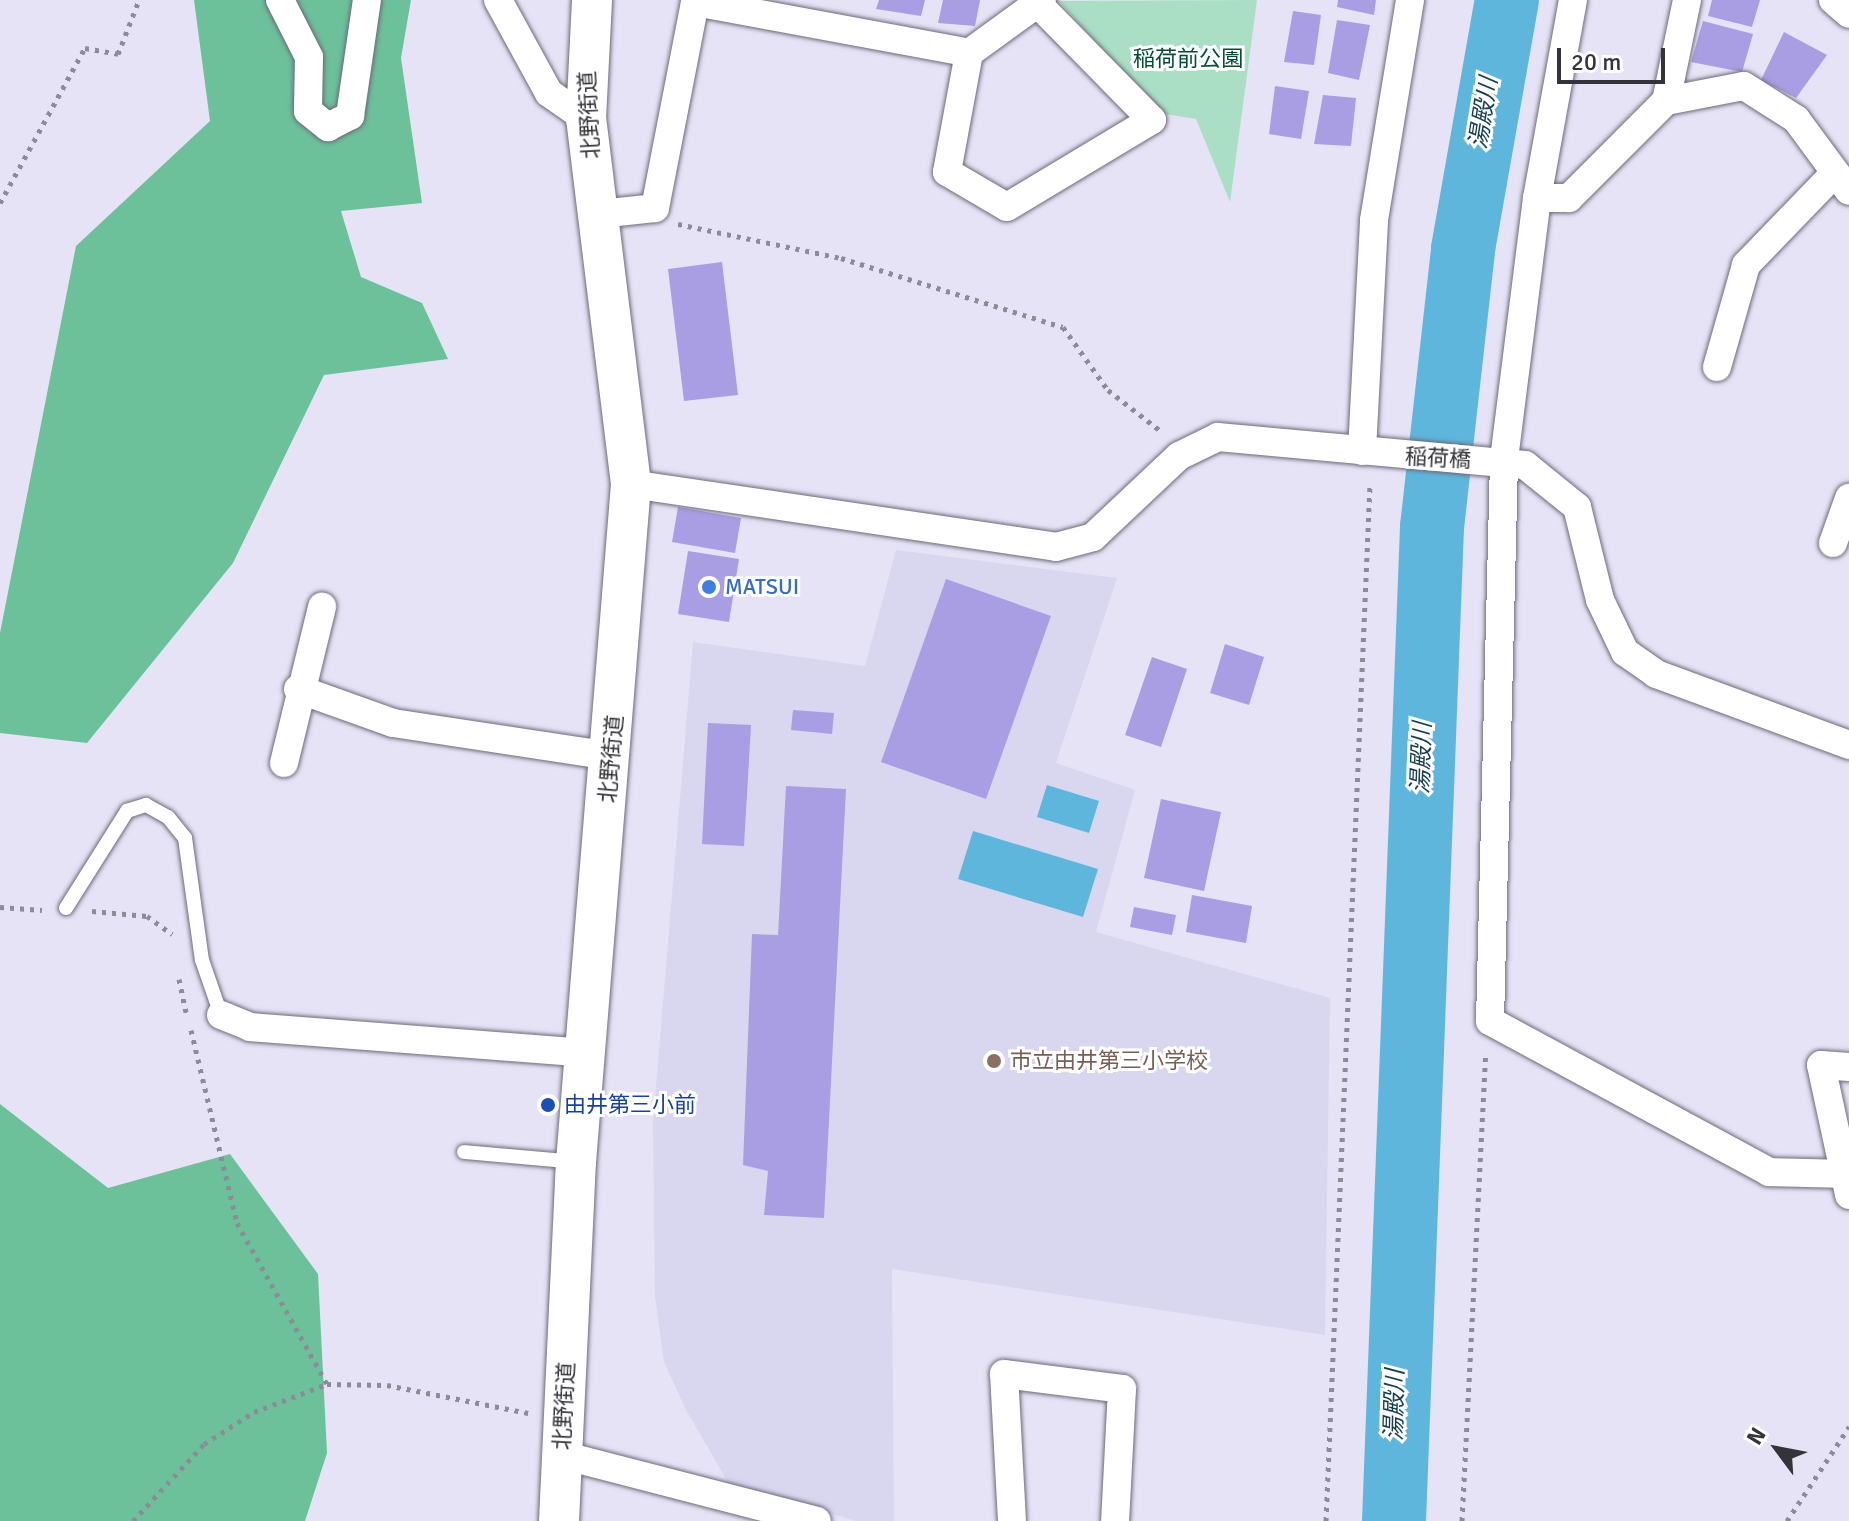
<!DOCTYPE html>
<html>
<head>
<meta charset="utf-8">
<style>
  body { margin:0 }
  #map { position:relative; width:1849px; height:1521px; overflow:hidden; background:#e6e3f7; font-family:Signika,"Noto Sans JP",sans-serif }
  div>[style] { position:absolute }
  .built>* { inset:0; background:#d9d6f0 }
  .green>* { inset:0; background:#aadfc5 }
  .forest>* { inset:0; background:#6cc19b }
  .water>* { inset:0; background:#5fb6dc }
  .river>* { height:64px; margin:-32px; padding:0 32px; transform-origin:32px; border-radius:32px; background:#5fb6dc }
  .building>* { inset:0; background:#a99ee4 }
  .path>* { height:5px; margin-top:-2.5px; transform-origin:0; background:repeating-linear-gradient(90deg,#8d8b98 0 4px,transparent 0 10px) }
  .roads { filter:drop-shadow(0 0 2px #6c6a7b) drop-shadow(0 0 2px #6c6a7b) }
  .service>* { height:14px; margin:-7px; padding:0 7px; transform-origin:7px; border-radius:7px; background:#fff }
  .minor>* { height:28px; margin:-14px; padding:0 14px; transform-origin:14px; border-radius:14px; background:#fff }
  .secondary>* { height:40px; margin:-20px; padding:0 20px; transform-origin:20px; border-radius:20px; background:#fff }
  .dots>* { width:22px; height:22px; translate:-50% -50%; box-sizing:border-box; border:4px solid #fff; border-radius:50% }
  span { translate:-50% -50%; white-space:nowrap; text-align:center; line-height:1.15; -webkit-text-stroke:6px #fff; paint-order:stroke }
  .park-label { font-size:22px; color:#044d34 }
  .street-label { font-size:22px; color:#34333a }
  .shop-label { font-size:22px; color:#366cbe }
  .left { translate:0 -50%; text-align:left }
  .education-label { font-size:22px; color:#785e54 }
  .transit-label { font-size:22px; color:#164399 }
  .water-label { font-size:24px; color:#173e4e; font-style:italic }
  .north { position:absolute; left:1737px; top:1409px; width:80px; height:80px; -webkit-text-stroke:6px #fff; paint-order:stroke; rotate:302deg; font-size:22px; font-weight:700; line-height:32px; text-align:center; color:#34333a }
  .north::after { content:''; display:block; margin:auto; width:28px; height:36px; background:#34333a; clip-path:polygon(50% 0,100% 100%,50% 72%,0 100%) }
  .scale { position:absolute; left:1557px; top:48px; width:108px; height:36px; box-sizing:border-box; border:4px solid #34333a; border-top:0; padding-left:10px; font-size:24px; line-height:28px; white-space:nowrap; color:#34333a; -webkit-text-stroke:6px #fff; paint-order:stroke }
</style>
</head>
<body>
<div id="map">
  <div class="built">
    <div style="clip-path:polygon(896px 550px,1117px 578px,1056px 763px,1135px 790px,1096px 932px,1330px 998px,1325px 1335px,892px 1269px,894px 1521px,856px 1521px,729px 1484px,686px 1410px,664px 1362px,655px 1297px,653px 1123px,693px 642px,865px 666px)"></div>
  </div>
  <div class="green">
    <div style="clip-path:polygon(1257px 0,1230px 202px,1196px 119px,1158px 113px,1059px 1px)"></div>
  </div>
  <div class="forest">
    <div style="clip-path:polygon(194px 0,411px 0,401px 58px,422px 203px,341px 211px,361px 277px,422px 303px,448px 359px,324px 375px,233px 563px,87px 743px,0 733px,0 633px,76px 246px,210px 121px)"></div>
    <div style="clip-path:polygon(0 1104px,108px 1188px,230px 1154px,318px 1274px,327px 1453px,305px 1521px,0 1521px)"></div>
  </div>
  <div class="water">
    <div style="clip-path:polygon(1047px 785px,1099px 801px,1089px 833px,1037px 817px)"></div>
    <div style="clip-path:polygon(973px 831px,1098px 869px,1083px 917px,958px 879px)"></div>
  </div>
  <div class="river">
    <div style="left:1394px;top:1521px;width:995px;rotate:-87.81deg"></div>
    <div style="left:1432px;top:527px;width:280px;rotate:-83.6deg"></div>
    <div style="left:1463px;top:249px;width:253px;rotate:-80deg"></div>
  </div>
  <div class="building">
    <div style="clip-path:polygon(879px 0,925px 0,921px 16px,876px 9px)"></div>
    <div style="clip-path:polygon(943px 0,980px 0,975px 26px,938px 23px)"></div>
    <div style="clip-path:polygon(1338px 0,1376px 0,1374px 15px,1337px 7px)"></div>
    <div style="clip-path:polygon(1712px 0,1760px 0,1752px 27px,1708px 16px)"></div>
    <div style="clip-path:polygon(1293px 11px,1321px 15px,1314px 65px,1284px 62px)"></div>
    <div style="clip-path:polygon(1337px 20px,1370px 25px,1359px 80px,1328px 73px)"></div>
    <div style="clip-path:polygon(1703px 21px,1753px 34px,1742px 72px,1691px 62px)"></div>
    <div style="clip-path:polygon(1784px 32px,1827px 55px,1796px 98px,1761px 80px)"></div>
    <div style="clip-path:polygon(1275px 86px,1309px 91px,1301px 139px,1269px 134px)"></div>
    <div style="clip-path:polygon(1323px 95px,1356px 98px,1351px 146px,1314px 144px)"></div>
    <div style="clip-path:polygon(722px 262px,738px 395px,684px 401px,668px 269px)"></div>
    <div style="clip-path:polygon(678px 507px,741px 518px,735px 553px,672px 542px)"></div>
    <div style="clip-path:polygon(688px 551px,739px 559px,729px 622px,678px 614px)"></div>
    <div style="clip-path:polygon(946px 579px,1051px 616px,986px 799px,881px 762px)"></div>
    <div style="clip-path:polygon(1225px 644px,1264px 657px,1249px 705px,1210px 693px)"></div>
    <div style="clip-path:polygon(1152px 657px,1187px 669px,1161px 747px,1125px 735px)"></div>
    <div style="clip-path:polygon(793px 710px,834px 713px,832px 734px,791px 730px)"></div>
    <div style="clip-path:polygon(708px 723px,751px 725px,744px 846px,702px 844px)"></div>
    <div style="clip-path:polygon(786px 786px,846px 789px,824px 1218px,764px 1215px,768px 1171px,743px 1165px,752px 934px,778px 935px)"></div>
    <div style="clip-path:polygon(1161px 799px,1221px 812px,1204px 891px,1144px 878px)"></div>
    <div style="clip-path:polygon(1192px 895px,1252px 906px,1246px 943px,1186px 932px)"></div>
    <div style="clip-path:polygon(1134px 907px,1176px 915px,1172px 935px,1130px 927px)"></div>
  </div>
  <div class="path">
    <div style="left:0;top:203px;width:177px;rotate:-61.3deg"></div>
    <div style="left:85px;top:48px;width:34px;rotate:10deg"></div>
    <div style="left:118px;top:54px;width:58px;rotate:-68.7deg"></div>
    <div style="left:678px;top:224px;width:167px;rotate:11.8deg"></div>
    <div style="left:841px;top:258px;width:232px;rotate:17.3deg"></div>
    <div style="left:1063px;top:327px;width:77px;rotate:54.5deg"></div>
    <div style="left:1108px;top:390px;width:68px;rotate:37.9deg"></div>
    <div style="left:0;top:907px;width:42px;rotate:4.1deg"></div>
    <div style="left:92px;top:911px;width:55px;rotate:5.2deg"></div>
    <div style="left:147px;top:916px;width:31px;rotate:36deg"></div>
    <div style="left:179px;top:979px;width:38px;rotate:78deg"></div>
    <div style="left:191px;top:1030px;width:198px;rotate:76.6deg"></div>
    <div style="left:237px;top:1223px;width:184px;rotate:60.8deg"></div>
    <div style="left:133px;top:1521px;width:105px;rotate:-47.3deg"></div>
    <div style="left:204px;top:1444px;width:59px;rotate:-32.6deg"></div>
    <div style="left:254px;top:1412px;width:78px;rotate:-21deg"></div>
    <div style="left:327px;top:1384px;width:60px;rotate:1deg"></div>
    <div style="left:387px;top:1385px;width:144px;rotate:11.2deg"></div>
    <div style="left:1326px;top:1521px;width:1039px;rotate:-87.57deg"></div>
    <div style="left:1462px;top:1521px;width:467px;rotate:-87.1deg"></div>
    <div style="left:1787px;top:1521px;width:113px;rotate:-56.6deg"></div>
  </div>
  <div class="roads">
    <div class="service">
      <div style="left:66px;top:908px;width:115px;rotate:-57.8deg"></div>
      <div style="left:127px;top:811px;width:20px;rotate:-18deg"></div>
      <div style="left:146px;top:805px;width:25px;rotate:29deg"></div>
      <div style="left:168px;top:817px;width:27px;rotate:51deg"></div>
      <div style="left:185px;top:838px;width:123px;rotate:82.1deg"></div>
      <div style="left:202px;top:960px;width:58px;rotate:70.9deg"></div>
      <div style="left:464px;top:1152px;width:112px;rotate:5.1deg"></div>
    </div>
    <div class="minor">
      <div style="left:280px;top:0;width:64px;rotate:63deg"></div>
      <div style="left:309px;top:57px;width:54px;rotate:91.1deg"></div>
      <div style="left:308px;top:111px;width:26px;rotate:39deg"></div>
      <div style="left:328px;top:127px;width:25px;rotate:-27deg"></div>
      <div style="left:350px;top:116px;width:117px;rotate:-81.7deg"></div>
      <div style="left:498px;top:0;width:106px;rotate:61.3deg"></div>
      <div style="left:549px;top:93px;width:45px;rotate:35.1deg"></div>
      <div style="left:1573px;top:0;width:201px;rotate:100.3deg"></div>
      <div style="left:1537px;top:198px;width:265px;rotate:97.2deg"></div>
      <div style="left:1504px;top:461px;width:560px;rotate:91.43deg"></div>
      <div style="left:1490px;top:1021px;width:317px;rotate:28.4deg"></div>
      <div style="left:1769px;top:1172px;width:75px;rotate:1.5deg"></div>
      <div style="left:1687px;top:0;width:103px;rotate:101.7deg"></div>
      <div style="left:1666px;top:101px;width:79px;rotate:-10.9deg"></div>
      <div style="left:1744px;top:86px;width:62px;rotate:32.4deg"></div>
      <div style="left:1796px;top:119px;width:89px;rotate:53.6deg"></div>
      <div style="left:1833px;top:0;width:21px;rotate:41deg"></div>
      <div style="left:969px;top:53px;width:121px;rotate:100.5deg"></div>
      <div style="left:947px;top:172px;width:69px;rotate:30.3deg"></div>
      <div style="left:1007px;top:207px;width:169px;rotate:-31deg"></div>
      <div style="left:1152px;top:120px;width:158px;rotate:-134.5deg"></div>
      <div style="left:1537px;top:198px;width:32px"></div>
      <div style="left:1569px;top:198px;width:137px;rotate:-45deg"></div>
      <div style="left:599px;top:214px;width:56px;rotate:-6.1deg"></div>
      <div style="left:655px;top:208px;width:210px;rotate:-79deg"></div>
      <div style="left:695px;top:2px;width:279px;rotate:10.5deg"></div>
      <div style="left:969px;top:53px;width:90px;rotate:-36deg"></div>
      <div style="left:1717px;top:367px;width:106px;rotate:-74.1deg"></div>
      <div style="left:1746px;top:265px;width:127px;rotate:-46deg"></div>
      <div style="left:1362px;top:451px;width:231px;rotate:-87deg"></div>
      <div style="left:1374px;top:220px;width:223px;rotate:-80.7deg"></div>
      <div style="left:631px;top:484px;width:430px;rotate:8.4deg"></div>
      <div style="left:1056px;top:547px;width:38px;rotate:-15deg"></div>
      <div style="left:1093px;top:537px;width:118px;rotate:-43.3deg"></div>
      <div style="left:1179px;top:456px;width:43px;rotate:-26deg"></div>
      <div style="left:1218px;top:437px;width:308px;rotate:5.2deg"></div>
      <div style="left:1525px;top:465px;width:67px;rotate:38.9deg"></div>
      <div style="left:1577px;top:507px;width:96px;rotate:76.1deg"></div>
      <div style="left:1600px;top:600px;width:58px;rotate:64.3deg"></div>
      <div style="left:1625px;top:652px;width:38px;rotate:35deg"></div>
      <div style="left:1656px;top:674px;width:206px;rotate:20.2deg"></div>
      <div style="left:1833px;top:543px;width:48px;rotate:-70.4deg"></div>
      <div style="left:298px;top:689px;width:101px;rotate:19.7deg"></div>
      <div style="left:393px;top:723px;width:221px;rotate:8.6deg"></div>
      <div style="left:284px;top:763px;width:161px;rotate:-76.3deg"></div>
      <div style="left:221px;top:1015px;width:31px;rotate:22deg"></div>
      <div style="left:250px;top:1027px;width:336px;rotate:4.4deg"></div>
      <div style="left:1849px;top:1067px;width:28px;rotate:-176deg"></div>
      <div style="left:1821px;top:1065px;width:133px;rotate:77.8deg"></div>
      <div style="left:562px;top:1455px;width:263px;rotate:14.5deg"></div>
      <div style="left:1012px;top:1521px;width:147px;rotate:-93.1deg"></div>
      <div style="left:1004px;top:1374px;width:119px;rotate:7.2deg"></div>
      <div style="left:1122px;top:1389px;width:132px;rotate:93deg"></div>
    </div>
    <div class="secondary">
      <div style="left:559px;top:1521px;width:359px;rotate:-87.3deg"></div>
      <div style="left:576px;top:1162px;width:680px;rotate:-85.36deg"></div>
      <div style="left:631px;top:484px;width:368px;rotate:-97deg"></div>
      <div style="left:586px;top:119px;width:119px;rotate:-87.1deg"></div>
    </div>
  </div>
  <div class="dots">
    <div style="left:709px;top:587px;background:#3f7fe0"></div>
    <div style="left:994px;top:1061px;background:#8d6e63"></div>
    <div style="left:548px;top:1105px;background:#1a4fb4"></div>
  </div>
  <div class="park-label">
    <span style="left:1188px;top:59px">稲荷前公園</span>
  </div>
  <div class="street-label">
    <span style="left:589px;top:115px;rotate:-93deg">北野街道</span>
    <span style="left:1438px;top:458px;rotate:3deg">稲荷橋</span>
    <span style="left:611px;top:759px;rotate:-85deg">北野街道</span>
    <span style="left:564px;top:1406px;rotate:-87deg">北野街道</span>
  </div>
  <div class="shop-label">
    <span class="left" style="left:725px;top:587px">MATSUI</span>
  </div>
  <div class="education-label">
    <span class="left" style="left:1010px;top:1061px">市立由井第三小学校</span>
  </div>
  <div class="transit-label">
    <span class="left" style="left:564px;top:1105px">由井第三小前</span>
  </div>
  <div class="water-label">
    <span style="left:1484px;top:113px;rotate:-81deg">湯殿川</span>
    <span style="left:1422px;top:758px;rotate:-88deg">湯殿川</span>
    <span style="left:1395px;top:1405px;rotate:-89deg">湯殿川</span>
  </div>
  <div class="north">N</div>
  <div class="scale">20 m</div>
</div>
</body>
</html>
